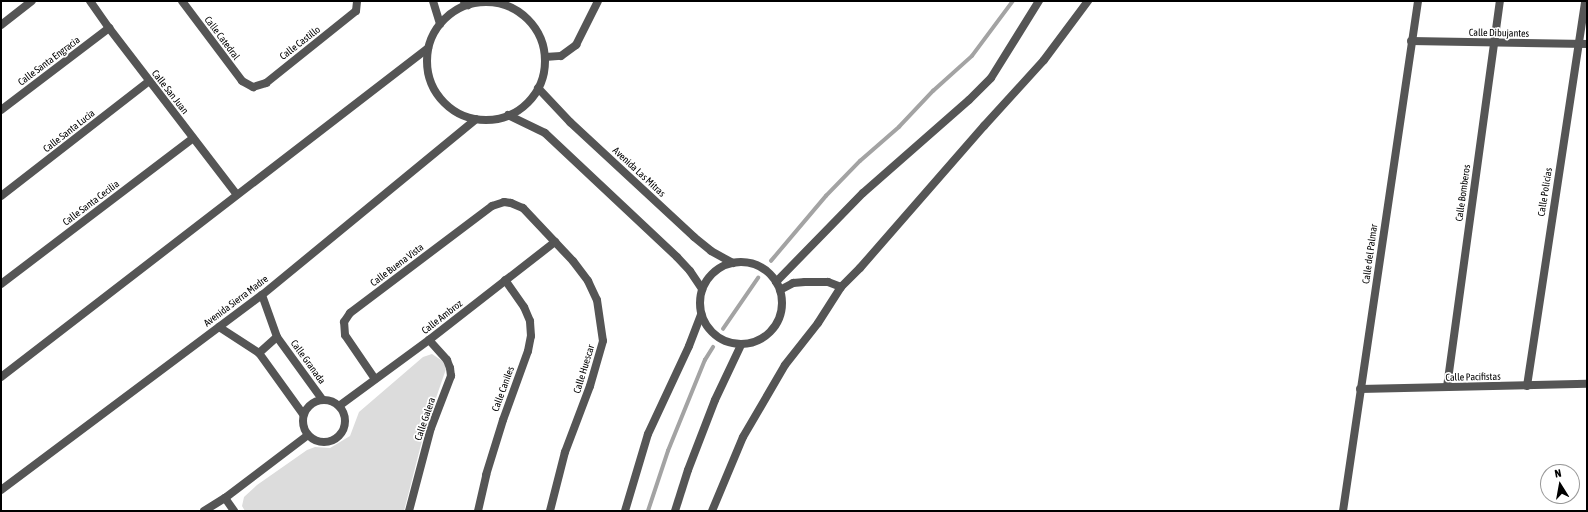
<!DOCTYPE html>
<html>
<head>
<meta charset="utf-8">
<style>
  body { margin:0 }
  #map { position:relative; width:1588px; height:512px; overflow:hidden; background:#fff; font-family:"Asap Condensed",sans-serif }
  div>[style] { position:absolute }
  .green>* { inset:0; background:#dcdcdc }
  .stream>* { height:3.5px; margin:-1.75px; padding:0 1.75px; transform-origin:1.75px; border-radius:1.75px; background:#a3a3a3 }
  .minor>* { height:8px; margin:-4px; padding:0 4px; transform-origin:4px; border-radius:4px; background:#555 }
  .minor>.ring { margin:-4px; padding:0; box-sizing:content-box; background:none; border:8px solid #555; border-radius:50% }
  .tertiary>* { height:8px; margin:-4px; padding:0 4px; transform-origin:4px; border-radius:4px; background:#555 }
  .tertiary>.ring { margin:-4px; padding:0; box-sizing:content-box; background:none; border:8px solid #555; border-radius:50% }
  span { translate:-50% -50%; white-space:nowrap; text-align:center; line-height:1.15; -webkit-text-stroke:3.5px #fff; paint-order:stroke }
  .street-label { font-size:10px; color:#000 }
  .frame { position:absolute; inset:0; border:2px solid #000; pointer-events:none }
  .north { position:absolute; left:1540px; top:464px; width:40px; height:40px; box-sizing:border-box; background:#fff; border:1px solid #999; border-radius:50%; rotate:349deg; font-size:11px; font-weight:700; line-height:16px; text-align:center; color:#000 }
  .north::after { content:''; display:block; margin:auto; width:14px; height:18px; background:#000; clip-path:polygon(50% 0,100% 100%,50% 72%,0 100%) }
</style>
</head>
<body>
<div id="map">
  <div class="green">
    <div style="clip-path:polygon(432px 354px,444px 362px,446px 369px,424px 433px,404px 511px,245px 511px,242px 506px,244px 497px,257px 485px,307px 450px,315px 447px,330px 448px,350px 436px,359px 412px,423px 357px)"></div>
  </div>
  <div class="stream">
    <div style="left:771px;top:261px;width:85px;rotate:-49.8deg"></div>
    <div style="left:826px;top:196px;width:49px;rotate:-45.8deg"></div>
    <div style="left:860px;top:161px;width:52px;rotate:-41.1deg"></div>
    <div style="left:899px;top:127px;width:50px;rotate:-46.6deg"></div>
    <div style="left:933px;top:91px;width:52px;rotate:-41.9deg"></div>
    <div style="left:972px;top:56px;width:69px;rotate:-53.3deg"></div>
    <div style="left:723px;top:329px;width:62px;rotate:-55.5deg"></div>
    <div style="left:648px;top:511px;width:63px;rotate:-71.6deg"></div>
    <div style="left:668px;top:451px;width:98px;rotate:-67.9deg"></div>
    <div style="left:705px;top:360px;width:15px;rotate:-58deg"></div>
  </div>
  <div class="minor">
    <div style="left:90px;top:1px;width:33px;rotate:55deg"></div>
    <div style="left:109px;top:28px;width:210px;rotate:52.5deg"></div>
    <div style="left:182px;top:1px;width:100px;rotate:53.1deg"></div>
    <div style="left:242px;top:81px;width:13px;rotate:29deg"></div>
    <div style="left:253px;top:87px;width:14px;rotate:-17deg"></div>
    <div style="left:266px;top:83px;width:115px;rotate:-38.7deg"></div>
    <div style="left:356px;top:11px;width:10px;rotate:-84deg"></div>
    <div style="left:433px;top:1px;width:24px;rotate:73deg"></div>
    <div style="left:464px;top:1px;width:6px;rotate:45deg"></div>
    <div style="left:1px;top:25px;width:39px;rotate:-38deg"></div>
    <div style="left:1411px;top:41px;width:176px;rotate:1deg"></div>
    <div style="left:545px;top:57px;width:16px;rotate:-4deg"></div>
    <div style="left:561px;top:56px;width:19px;rotate:-36deg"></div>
    <div style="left:576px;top:45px;width:49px;rotate:-63.4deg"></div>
    <div style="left:1px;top:110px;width:136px;rotate:-37.2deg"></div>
    <div style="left:1px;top:196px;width:187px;rotate:-37.8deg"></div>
    <div style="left:776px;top:282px;width:124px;rotate:-45.7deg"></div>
    <div style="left:863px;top:193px;width:141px;rotate:-41.3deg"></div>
    <div style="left:969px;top:100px;width:31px;rotate:-45deg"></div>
    <div style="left:991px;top:78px;width:91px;rotate:-58.1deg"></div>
    <div style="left:1px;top:284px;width:241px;rotate:-37.2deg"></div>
    <div style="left:780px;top:290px;width:15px;rotate:-28deg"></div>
    <div style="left:793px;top:283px;width:12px;rotate:-5deg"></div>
    <div style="left:805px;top:282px;width:23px"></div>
    <div style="left:828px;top:282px;width:14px;rotate:21deg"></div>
    <div style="left:841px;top:287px;width:27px;rotate:-45deg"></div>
    <div style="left:860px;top:268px;width:189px;rotate:-48.9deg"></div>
    <div style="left:984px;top:126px;width:89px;rotate:-47.7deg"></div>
    <div style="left:1044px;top:60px;width:74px;rotate:-53.3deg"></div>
    <div style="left:262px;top:295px;width:45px;rotate:70.3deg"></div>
    <div style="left:277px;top:337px;width:77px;rotate:54deg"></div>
    <div style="left:219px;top:327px;width:48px;rotate:33deg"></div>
    <div style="left:259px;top:353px;width:75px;rotate:54.2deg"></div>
    <div style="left:259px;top:353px;width:24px;rotate:-42deg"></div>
    <div style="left:375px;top:379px;width:53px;rotate:-124.3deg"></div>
    <div style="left:345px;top:335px;width:13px;rotate:-94deg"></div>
    <div style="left:344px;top:322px;width:11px;rotate:-56deg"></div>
    <div style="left:350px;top:313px;width:178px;rotate:-37deg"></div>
    <div style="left:492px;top:206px;width:13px;rotate:-18deg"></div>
    <div style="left:504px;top:202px;width:7px;rotate:8deg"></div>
    <div style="left:511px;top:203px;width:13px;rotate:23deg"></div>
    <div style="left:523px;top:208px;width:73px;rotate:46.7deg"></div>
    <div style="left:573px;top:261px;width:25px;rotate:53deg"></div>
    <div style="left:588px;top:281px;width:21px;rotate:65deg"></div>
    <div style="left:597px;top:300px;width:41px;rotate:81.7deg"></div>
    <div style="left:603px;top:341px;width:47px;rotate:106.1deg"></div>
    <div style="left:590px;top:386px;width:71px;rotate:110.7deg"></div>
    <div style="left:565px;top:452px;width:61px;rotate:104.3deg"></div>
    <div style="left:1527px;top:386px;width:389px;rotate:-81.4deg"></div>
    <div style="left:1447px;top:387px;width:390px;rotate:-82.2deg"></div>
    <div style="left:1360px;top:389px;width:227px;rotate:-1.3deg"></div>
    <div class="ring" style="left:303px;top:400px;width:34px;height:34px"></div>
    <div style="left:339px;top:406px;width:112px;rotate:-36.3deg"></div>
    <div style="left:429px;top:340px;width:160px;rotate:-37.9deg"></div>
    <div style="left:225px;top:498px;width:16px;rotate:55deg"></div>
    <div style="left:204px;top:511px;width:25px;rotate:-32deg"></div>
    <div style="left:225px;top:498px;width:104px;rotate:-37.2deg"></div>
    <div style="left:409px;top:511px;width:86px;rotate:-75.2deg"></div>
    <div style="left:431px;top:428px;width:56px;rotate:-69deg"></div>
    <div style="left:451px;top:376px;width:8px;rotate:-97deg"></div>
    <div style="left:450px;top:368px;width:9px;rotate:-111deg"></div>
    <div style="left:447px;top:360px;width:27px;rotate:-132deg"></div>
    <div style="left:478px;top:511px;width:37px;rotate:-77deg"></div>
    <div style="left:486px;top:475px;width:58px;rotate:-72.8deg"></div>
    <div style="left:503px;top:420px;width:73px;rotate:-70.1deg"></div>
    <div style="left:528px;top:351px;width:15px;rotate:-79deg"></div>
    <div style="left:531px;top:336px;width:15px;rotate:-94deg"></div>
    <div style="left:530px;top:321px;width:15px;rotate:-113deg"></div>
    <div style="left:524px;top:307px;width:33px;rotate:-125deg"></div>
    <div style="left:712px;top:511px;width:80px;rotate:-67.3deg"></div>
    <div style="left:743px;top:437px;width:83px;rotate:-59.7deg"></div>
    <div style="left:785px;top:365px;width:53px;rotate:-51.8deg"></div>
    <div style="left:818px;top:323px;width:43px;rotate:-57.4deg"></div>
    <div style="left:1343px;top:511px;width:515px;rotate:-81.63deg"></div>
  </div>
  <div class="tertiary">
    <div class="ring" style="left:427px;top:2px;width:110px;height:110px"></div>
    <div style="left:538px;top:88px;width:47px;rotate:46.7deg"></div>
    <div style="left:570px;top:122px;width:169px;rotate:42.8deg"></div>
    <div style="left:694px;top:237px;width:22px;rotate:39deg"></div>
    <div style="left:711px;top:251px;width:25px;rotate:29deg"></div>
    <div style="left:508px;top:115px;width:41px;rotate:25.9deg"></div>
    <div style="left:545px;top:133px;width:181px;rotate:43.2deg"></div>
    <div style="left:677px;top:257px;width:19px;rotate:47deg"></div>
    <div style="left:690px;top:271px;width:22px;rotate:56deg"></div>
    <div class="ring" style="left:700px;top:262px;width:74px;height:74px"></div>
    <div style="left:1px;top:377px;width:539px;rotate:-37.61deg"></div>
    <div style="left:1px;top:490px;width:326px;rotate:-36.8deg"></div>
    <div style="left:262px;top:295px;width:277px;rotate:-39.4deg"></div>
    <div style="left:625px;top:511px;width:80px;rotate:-73.4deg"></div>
    <div style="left:648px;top:434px;width:97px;rotate:-65deg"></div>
    <div style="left:689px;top:346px;width:34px;rotate:-69deg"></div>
    <div style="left:675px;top:511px;width:43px;rotate:-72.4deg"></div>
    <div style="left:688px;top:470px;width:75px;rotate:-68.9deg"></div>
    <div style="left:715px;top:400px;width:61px;rotate:-64.7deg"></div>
  </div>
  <div class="street-label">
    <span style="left:1499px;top:33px;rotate:1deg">Calle Dibujantes</span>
    <span style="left:222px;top:38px;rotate:53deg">Calle Catedral</span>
    <span style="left:300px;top:43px;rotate:-38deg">Calle Castillo</span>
    <span style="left:49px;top:61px;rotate:-37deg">Calle Santa Engracia</span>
    <span style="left:170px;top:92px;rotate:52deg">Calle San Juan</span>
    <span style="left:69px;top:131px;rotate:-38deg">Calle Santa Lucía</span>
    <span style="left:639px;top:172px;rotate:43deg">Avenida Las Mitras</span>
    <span style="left:1545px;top:192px;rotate:-81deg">Calle Policías</span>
    <span style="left:1463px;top:193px;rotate:-82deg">Calle Bomberos</span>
    <span style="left:91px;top:203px;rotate:-37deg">Calle Santa Cecilia</span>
    <span style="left:1370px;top:254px;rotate:-82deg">Calle del Palmar</span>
    <span style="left:397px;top:265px;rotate:-37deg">Calle Buena Vista</span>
    <span style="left:236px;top:301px;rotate:-37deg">Avenida Sierra Madre</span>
    <span style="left:442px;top:317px;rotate:-38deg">Calle Ambroz</span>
    <span style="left:308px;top:362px;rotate:54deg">Calle Granada</span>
    <span style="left:584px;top:369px;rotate:-73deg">Calle Huescar</span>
    <span style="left:1473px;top:377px;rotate:-1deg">Calle Pacifistas</span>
    <span style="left:503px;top:389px;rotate:-70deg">Calle Caniles</span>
    <span style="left:425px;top:419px;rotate:-71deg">Calle Galera</span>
  </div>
  <div class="frame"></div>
  <div class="north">N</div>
</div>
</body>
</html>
